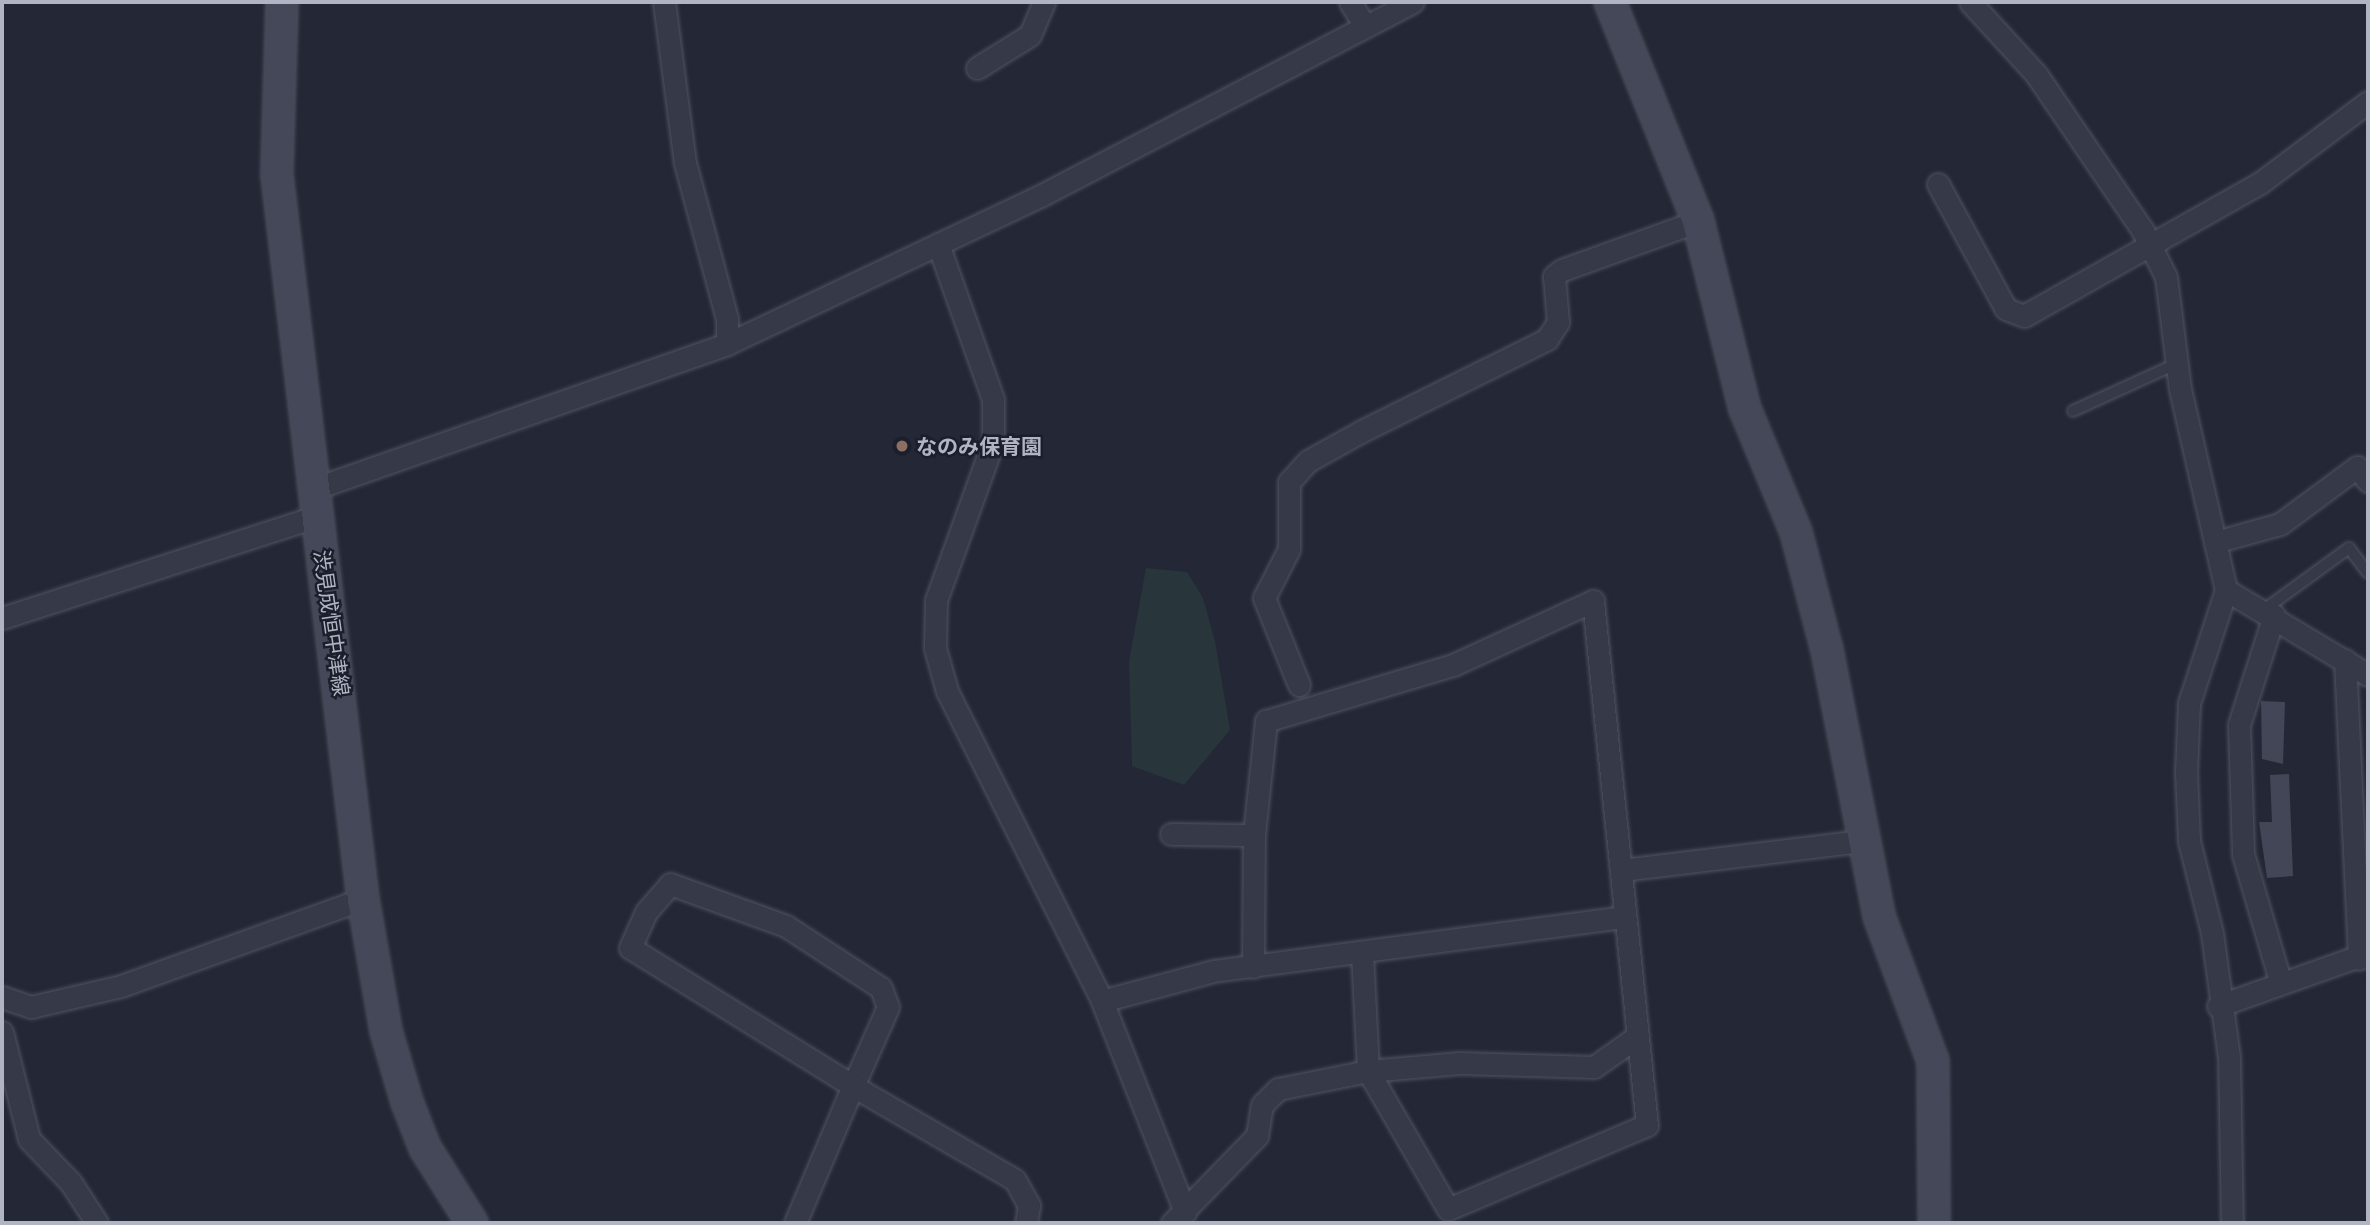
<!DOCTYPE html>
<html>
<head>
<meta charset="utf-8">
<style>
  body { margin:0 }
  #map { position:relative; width:2370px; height:1225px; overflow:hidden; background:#232736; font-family:Commissioner,"Noto Sans JP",sans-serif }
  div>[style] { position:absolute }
  .green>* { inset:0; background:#28353a }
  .building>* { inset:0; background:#424657 }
  .roads { filter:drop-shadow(0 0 2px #515461) drop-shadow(0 0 2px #515461) }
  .lane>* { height:10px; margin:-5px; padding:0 5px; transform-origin:5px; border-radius:5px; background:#363947 }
  .street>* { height:21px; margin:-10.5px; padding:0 10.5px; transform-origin:10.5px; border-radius:10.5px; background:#363947 }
  .secondary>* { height:30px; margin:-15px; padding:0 15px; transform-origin:15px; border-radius:15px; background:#444859 }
  .dots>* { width:19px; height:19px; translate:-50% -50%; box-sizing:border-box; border:4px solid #1b1f2b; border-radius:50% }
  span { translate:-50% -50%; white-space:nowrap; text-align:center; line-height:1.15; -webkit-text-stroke:5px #1b1f2b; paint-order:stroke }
  .poi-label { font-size:21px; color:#b1b4c3; font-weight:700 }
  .left { translate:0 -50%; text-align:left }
  .street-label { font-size:21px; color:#b1b4c3 }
  .frame { position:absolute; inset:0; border:4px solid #b1b4c3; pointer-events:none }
</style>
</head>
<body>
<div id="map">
  <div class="green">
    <div style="clip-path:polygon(1146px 568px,1187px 572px,1203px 598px,1215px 641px,1230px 730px,1184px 785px,1132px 766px,1129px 661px)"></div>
  </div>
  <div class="building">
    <div style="clip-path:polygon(2261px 701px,2285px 702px,2283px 764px,2262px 759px)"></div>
    <div style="clip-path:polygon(2289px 774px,2293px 876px,2267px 878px,2259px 822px,2272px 822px,2270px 775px)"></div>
  </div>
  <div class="roads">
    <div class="lane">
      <div style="left:2073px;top:411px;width:113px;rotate:-24.5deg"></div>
      <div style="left:2265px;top:609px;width:104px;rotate:-36deg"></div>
      <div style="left:2349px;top:548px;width:31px;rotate:53deg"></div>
    </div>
    <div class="street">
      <div style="left:664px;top:2px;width:162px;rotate:82.6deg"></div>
      <div style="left:685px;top:163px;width:162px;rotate:74.9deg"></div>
      <div style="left:727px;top:319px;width:25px;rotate:90deg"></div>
      <div style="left:1350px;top:2px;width:25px;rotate:58deg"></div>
      <div style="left:1970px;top:2px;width:98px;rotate:47.5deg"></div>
      <div style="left:2036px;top:74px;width:190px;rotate:55.7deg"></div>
      <div style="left:2143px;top:231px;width:51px;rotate:63.4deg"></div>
      <div style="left:2166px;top:277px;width:113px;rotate:82.9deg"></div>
      <div style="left:2180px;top:389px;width:206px;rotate:77.1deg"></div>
      <div style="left:2226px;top:590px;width:119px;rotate:108.1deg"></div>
      <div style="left:2189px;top:703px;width:69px;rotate:92.5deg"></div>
      <div style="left:2186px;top:772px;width:69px;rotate:87.5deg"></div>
      <div style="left:2189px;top:841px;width:95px;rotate:76deg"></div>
      <div style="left:2212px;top:933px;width:125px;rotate:82.2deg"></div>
      <div style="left:2229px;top:1057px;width:166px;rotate:89deg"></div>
      <div style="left:977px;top:68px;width:62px;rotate:-31.9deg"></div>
      <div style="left:1030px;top:35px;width:36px;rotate:-67deg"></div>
      <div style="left:1938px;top:184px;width:142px;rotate:61.5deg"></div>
      <div style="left:2006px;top:309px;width:19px;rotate:21deg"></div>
      <div style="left:2024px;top:316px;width:271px;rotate:-29.4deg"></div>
      <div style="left:2260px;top:183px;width:135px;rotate:-36.9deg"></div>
      <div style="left:938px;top:244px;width:164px;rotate:70.5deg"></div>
      <div style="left:993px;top:399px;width:43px;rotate:90deg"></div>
      <div style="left:993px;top:442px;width:168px;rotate:109.8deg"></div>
      <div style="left:936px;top:600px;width:48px;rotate:91.2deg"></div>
      <div style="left:935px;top:648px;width:45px;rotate:74.4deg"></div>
      <div style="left:947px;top:691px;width:347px;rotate:63.4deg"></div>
      <div style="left:1102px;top:1001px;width:227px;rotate:68.5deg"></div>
      <div style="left:316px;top:488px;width:435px;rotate:-19.3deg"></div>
      <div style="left:727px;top:344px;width:348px;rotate:-25.3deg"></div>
      <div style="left:1042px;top:195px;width:418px;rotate:-27.5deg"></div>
      <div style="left:2215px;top:542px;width:67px;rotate:-15.5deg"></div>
      <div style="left:2280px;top:524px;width:96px;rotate:-36.5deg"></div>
      <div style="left:2357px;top:467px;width:18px;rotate:52deg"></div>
      <div style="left:2226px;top:590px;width:165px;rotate:30.9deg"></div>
      <div style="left:2274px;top:615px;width:115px;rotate:107.7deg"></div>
      <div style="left:2239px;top:725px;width:129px;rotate:88.2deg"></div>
      <div style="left:2243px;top:854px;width:135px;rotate:73.7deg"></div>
      <div style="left:2px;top:618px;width:332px;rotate:-17.9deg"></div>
      <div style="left:2345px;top:660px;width:299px;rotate:87.3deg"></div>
      <div style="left:1299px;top:685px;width:94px;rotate:-111.9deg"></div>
      <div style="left:1264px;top:598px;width:55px;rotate:-63deg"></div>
      <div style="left:1289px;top:549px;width:67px;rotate:-90deg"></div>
      <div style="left:1289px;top:482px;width:28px;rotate:-48deg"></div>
      <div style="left:1308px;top:461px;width:60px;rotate:-29.1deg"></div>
      <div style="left:1360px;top:432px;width:209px;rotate:-26.4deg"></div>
      <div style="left:1547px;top:339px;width:20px;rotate:-57deg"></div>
      <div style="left:1558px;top:322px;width:46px;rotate:-95deg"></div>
      <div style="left:1554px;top:276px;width:10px;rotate:-37deg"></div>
      <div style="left:1562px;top:270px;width:145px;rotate:-19.8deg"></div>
      <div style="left:1171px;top:834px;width:83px;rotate:0.7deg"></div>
      <div style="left:1622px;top:870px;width:243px;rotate:-6.9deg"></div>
      <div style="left:670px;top:884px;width:123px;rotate:19.9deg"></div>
      <div style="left:786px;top:926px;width:113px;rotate:33.1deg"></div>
      <div style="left:881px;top:988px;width:20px;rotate:70deg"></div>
      <div style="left:888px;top:1007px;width:86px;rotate:113.9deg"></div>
      <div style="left:853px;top:1086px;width:262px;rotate:-148.2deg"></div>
      <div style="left:630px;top:948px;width:39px;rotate:-66deg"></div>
      <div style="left:646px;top:912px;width:37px;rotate:-49deg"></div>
      <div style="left:1253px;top:967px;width:132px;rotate:-89.6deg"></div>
      <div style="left:1254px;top:835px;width:115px;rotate:-84deg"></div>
      <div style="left:1266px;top:721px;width:195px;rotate:-16.7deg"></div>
      <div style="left:1453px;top:665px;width:154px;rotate:-24.6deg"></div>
      <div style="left:1593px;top:601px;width:527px;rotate:84.12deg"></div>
      <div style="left:1647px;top:1125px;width:216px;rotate:157.1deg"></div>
      <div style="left:1448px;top:1209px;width:160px;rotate:-120.1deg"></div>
      <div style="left:1368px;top:1071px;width:117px;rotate:-92.9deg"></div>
      <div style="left:2px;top:997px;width:31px;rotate:19deg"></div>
      <div style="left:31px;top:1007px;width:92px;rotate:-13.1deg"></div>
      <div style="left:121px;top:986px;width:257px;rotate:-19.8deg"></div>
      <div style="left:1102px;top:1001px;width:115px;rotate:-15.1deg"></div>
      <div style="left:1213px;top:971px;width:414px;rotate:-7.5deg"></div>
      <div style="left:2218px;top:1006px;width:159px;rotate:-19.5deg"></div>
      <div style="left:2px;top:1032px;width:110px;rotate:75.8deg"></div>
      <div style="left:29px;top:1139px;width:61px;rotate:46.3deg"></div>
      <div style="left:71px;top:1183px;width:48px;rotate:57deg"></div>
      <div style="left:795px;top:1223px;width:149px;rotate:-67.1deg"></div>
      <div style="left:853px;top:1086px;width:187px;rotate:30.1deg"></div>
      <div style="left:1015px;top:1180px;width:29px;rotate:61deg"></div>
      <div style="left:1029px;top:1205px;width:18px;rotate:99deg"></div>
      <div style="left:1172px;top:1223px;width:122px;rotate:-45.7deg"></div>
      <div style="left:1257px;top:1136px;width:31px;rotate:-81deg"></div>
      <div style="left:1262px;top:1105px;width:23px;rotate:-45deg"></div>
      <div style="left:1278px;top:1089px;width:92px;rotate:-11.3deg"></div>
      <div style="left:1368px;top:1071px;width:92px;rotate:-5deg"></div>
      <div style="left:1460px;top:1063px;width:134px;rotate:1.7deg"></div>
      <div style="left:1594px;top:1067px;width:50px;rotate:-35.3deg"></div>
    </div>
    <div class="secondary">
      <div style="left:282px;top:2px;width:173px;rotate:91.7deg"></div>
      <div style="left:277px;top:175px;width:729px;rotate:83.23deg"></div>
      <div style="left:363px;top:899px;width:134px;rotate:80.1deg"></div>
      <div style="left:386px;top:1031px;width:74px;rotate:73.5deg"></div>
      <div style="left:407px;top:1102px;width:49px;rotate:68.6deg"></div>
      <div style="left:425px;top:1148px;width:89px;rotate:57.9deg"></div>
      <div style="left:1610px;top:2px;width:236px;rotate:68.1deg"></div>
      <div style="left:1698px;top:221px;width:194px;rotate:76deg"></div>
      <div style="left:1745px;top:409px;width:133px;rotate:67.5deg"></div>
      <div style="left:1796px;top:532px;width:122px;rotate:75.3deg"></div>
      <div style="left:1827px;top:650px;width:271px;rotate:78.9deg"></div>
      <div style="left:1879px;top:916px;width:155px;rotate:69.6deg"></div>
      <div style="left:1933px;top:1061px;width:162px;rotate:89.6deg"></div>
    </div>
  </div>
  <div class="dots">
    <div style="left:902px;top:446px;background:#8d6e63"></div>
  </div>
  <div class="poi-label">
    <span class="left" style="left:916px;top:446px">なのみ保育園</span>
  </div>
  <div class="street-label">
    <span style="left:332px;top:623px;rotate:82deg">渋見成恒中津線</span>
  </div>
  <div class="frame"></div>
</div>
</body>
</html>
